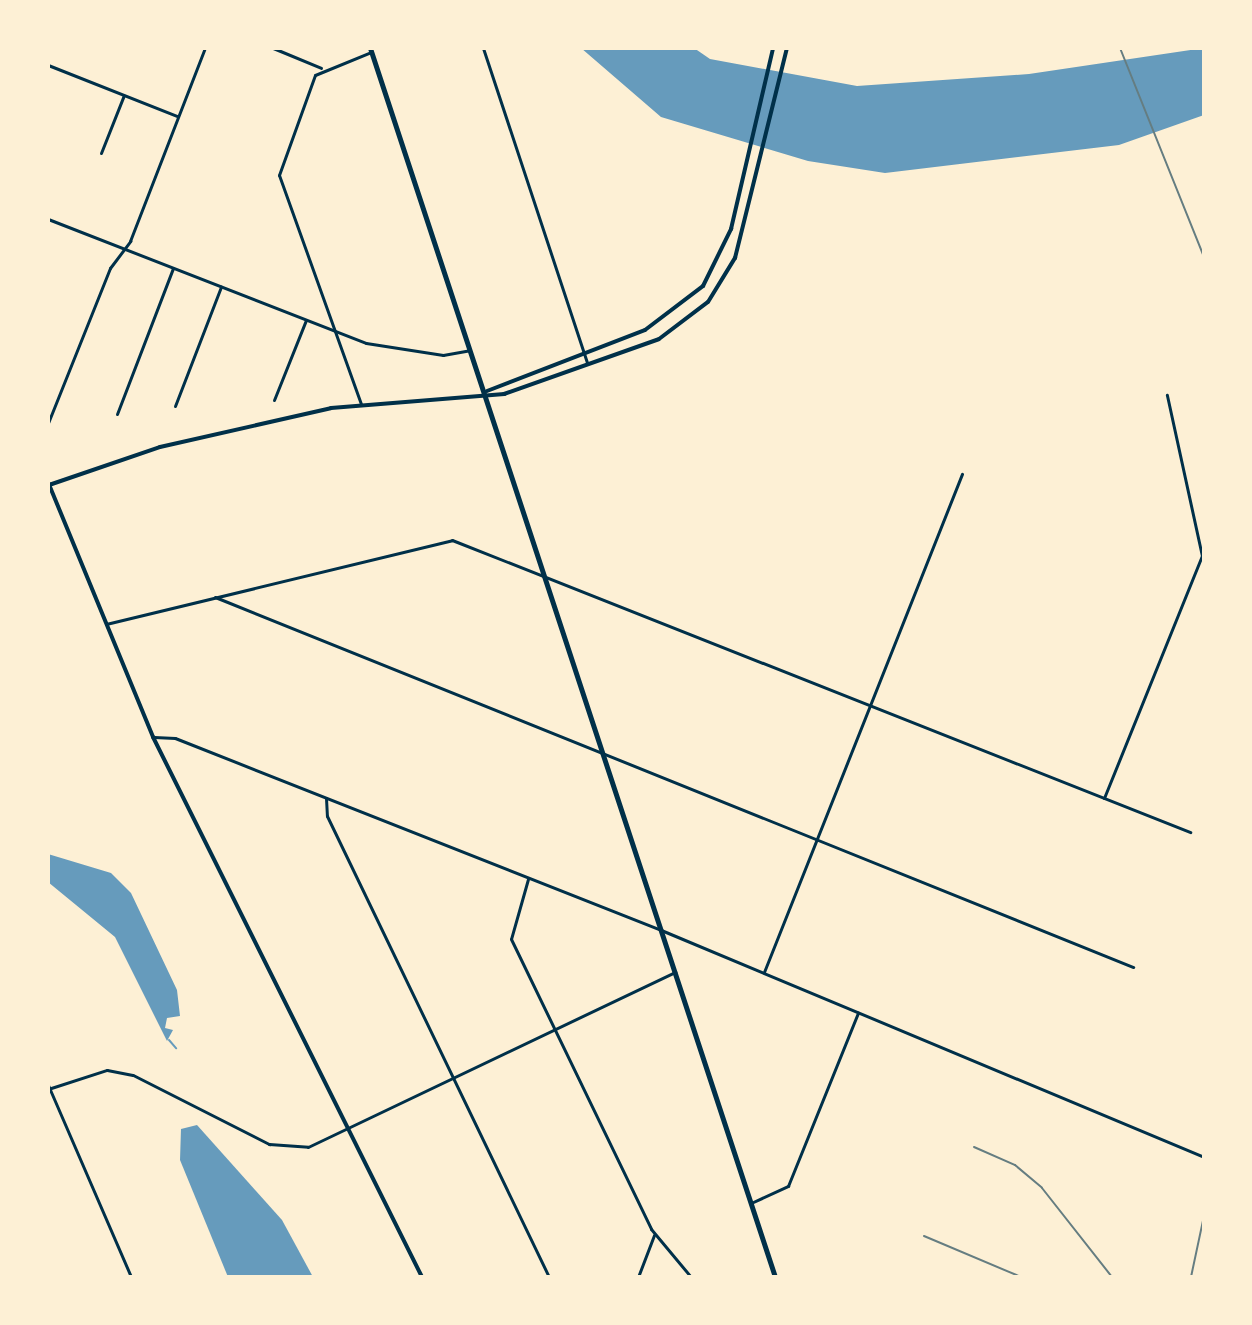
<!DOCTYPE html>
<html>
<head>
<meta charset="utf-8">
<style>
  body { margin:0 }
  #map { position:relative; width:1252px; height:1325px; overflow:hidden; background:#fdf0d5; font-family:Jost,sans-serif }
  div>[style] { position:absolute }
  .water>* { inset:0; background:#669bbc }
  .stream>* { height:2px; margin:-1px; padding:0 1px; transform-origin:1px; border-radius:1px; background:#669bbc }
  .minor>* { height:3px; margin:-1.5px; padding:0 1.5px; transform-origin:1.5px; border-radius:1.5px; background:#003049 }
  .secondary>* { height:4px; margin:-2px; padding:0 2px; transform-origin:2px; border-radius:2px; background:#003049 }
  .primary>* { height:5px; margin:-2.5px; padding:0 2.5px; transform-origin:2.5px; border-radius:2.5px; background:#003049 }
  .rail>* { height:2px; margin:-1px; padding:0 1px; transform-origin:1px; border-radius:1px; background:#657d81 }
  span { translate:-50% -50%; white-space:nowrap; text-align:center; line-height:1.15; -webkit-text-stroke:6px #fdf0d5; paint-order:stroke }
  .frame { position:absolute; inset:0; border:50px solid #fdf0d5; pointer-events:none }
</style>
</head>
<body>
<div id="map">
  <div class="water">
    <div style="clip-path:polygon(581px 48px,694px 48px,710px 59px,857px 86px,1029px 74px,1204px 48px,1204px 115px,1119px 145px,885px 173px,808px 161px,661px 117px)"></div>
    <div style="clip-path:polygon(48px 854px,111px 873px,131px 893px,177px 990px,180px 1016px,167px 1018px,165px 1028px,173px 1030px,167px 1041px,115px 937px,48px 882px)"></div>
    <div style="clip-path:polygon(197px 1125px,282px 1220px,313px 1277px,228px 1277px,180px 1160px,181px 1129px)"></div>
  </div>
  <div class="stream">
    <div style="left:169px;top:1040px;width:11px;rotate:49deg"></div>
  </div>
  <div class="minor">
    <div style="left:273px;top:48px;width:52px;rotate:22.6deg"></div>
    <div style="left:483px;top:48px;width:332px;rotate:71.7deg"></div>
    <div style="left:48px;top:65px;width:139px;rotate:21.6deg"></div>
    <div style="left:101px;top:153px;width:62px;rotate:-68.4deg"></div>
    <div style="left:48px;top:219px;width:341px;rotate:21.3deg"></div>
    <div style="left:366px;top:343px;width:78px;rotate:8.9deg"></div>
    <div style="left:443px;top:355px;width:27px;rotate:-10deg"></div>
    <div style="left:274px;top:400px;width:86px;rotate:-68.2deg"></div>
    <div style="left:361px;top:404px;width:243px;rotate:-109.7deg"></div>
    <div style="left:279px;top:175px;width:106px;rotate:-70.2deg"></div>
    <div style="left:315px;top:75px;width:61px;rotate:-22.3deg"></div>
    <div style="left:175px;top:406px;width:128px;rotate:-68.9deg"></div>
    <div style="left:117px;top:414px;width:156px;rotate:-69deg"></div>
    <div style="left:48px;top:423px;width:167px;rotate:-68.2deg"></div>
    <div style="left:110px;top:268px;width:34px;rotate:-53deg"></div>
    <div style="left:130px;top:241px;width:207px;rotate:-68.8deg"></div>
    <div style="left:215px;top:597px;width:990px;rotate:21.95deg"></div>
    <div style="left:106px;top:624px;width:356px;rotate:-13.6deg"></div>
    <div style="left:452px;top:540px;width:794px;rotate:21.59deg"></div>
    <div style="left:154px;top:737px;width:21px;rotate:3deg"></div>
    <div style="left:175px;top:738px;width:523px;rotate:21.56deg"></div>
    <div style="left:661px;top:930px;width:589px;rotate:22.69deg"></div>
    <div style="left:326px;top:798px;width:18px;rotate:87deg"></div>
    <div style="left:327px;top:816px;width:512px;rotate:64.29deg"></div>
    <div style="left:1104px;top:798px;width:261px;rotate:-68deg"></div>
    <div style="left:1202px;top:556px;width:165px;rotate:-102.3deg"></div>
    <div style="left:528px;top:879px;width:62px;rotate:105.8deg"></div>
    <div style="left:511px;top:939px;width:322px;rotate:64.2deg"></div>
    <div style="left:651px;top:1229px;width:62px;rotate:50.2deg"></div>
    <div style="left:764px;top:972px;width:536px;rotate:-68.32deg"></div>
    <div style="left:48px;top:1085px;width:209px;rotate:66.6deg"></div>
    <div style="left:48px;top:1089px;width:62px;rotate:-17.9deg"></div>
    <div style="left:107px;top:1070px;width:26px;rotate:11deg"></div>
    <div style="left:133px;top:1075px;width:153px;rotate:26.9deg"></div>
    <div style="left:269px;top:1144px;width:39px;rotate:4deg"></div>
    <div style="left:308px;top:1147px;width:407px;rotate:-25.5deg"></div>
    <div style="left:751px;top:1203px;width:41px;rotate:-24.7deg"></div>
    <div style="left:788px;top:1186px;width:187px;rotate:-68deg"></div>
    <div style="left:638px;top:1277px;width:45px;rotate:-69.1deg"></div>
  </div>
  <div class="secondary">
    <div style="left:487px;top:391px;width:169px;rotate:-21.1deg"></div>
    <div style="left:645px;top:330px;width:73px;rotate:-37.2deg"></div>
    <div style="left:703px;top:286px;width:64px;rotate:-63.8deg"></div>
    <div style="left:731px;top:229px;width:186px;rotate:-76.9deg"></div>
    <div style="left:48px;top:482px;width:276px;rotate:67.6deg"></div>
    <div style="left:153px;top:737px;width:603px;rotate:63.52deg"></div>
    <div style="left:49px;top:485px;width:117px;rotate:-18.9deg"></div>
    <div style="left:160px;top:447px;width:175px;rotate:-12.8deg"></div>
    <div style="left:331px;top:408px;width:174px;rotate:-4.6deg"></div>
    <div style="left:504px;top:394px;width:164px;rotate:-19.5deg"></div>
    <div style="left:659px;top:339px;width:61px;rotate:-37.1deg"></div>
    <div style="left:708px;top:302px;width:52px;rotate:-58.5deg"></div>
    <div style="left:735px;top:258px;width:216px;rotate:-76.1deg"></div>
  </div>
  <div class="primary">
    <div style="left:370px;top:48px;width:1294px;rotate:71.76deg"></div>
  </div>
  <div class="rail">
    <div style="left:1120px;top:48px;width:225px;rotate:68.1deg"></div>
    <div style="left:974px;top:1147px;width:45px;rotate:23.7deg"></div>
    <div style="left:1015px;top:1165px;width:35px;rotate:40deg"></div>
    <div style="left:1042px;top:1188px;width:113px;rotate:51.8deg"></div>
    <div style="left:924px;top:1236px;width:105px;rotate:22.9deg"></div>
    <div style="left:1191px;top:1277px;width:62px;rotate:-78deg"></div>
  </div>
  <div class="frame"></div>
</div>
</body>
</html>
